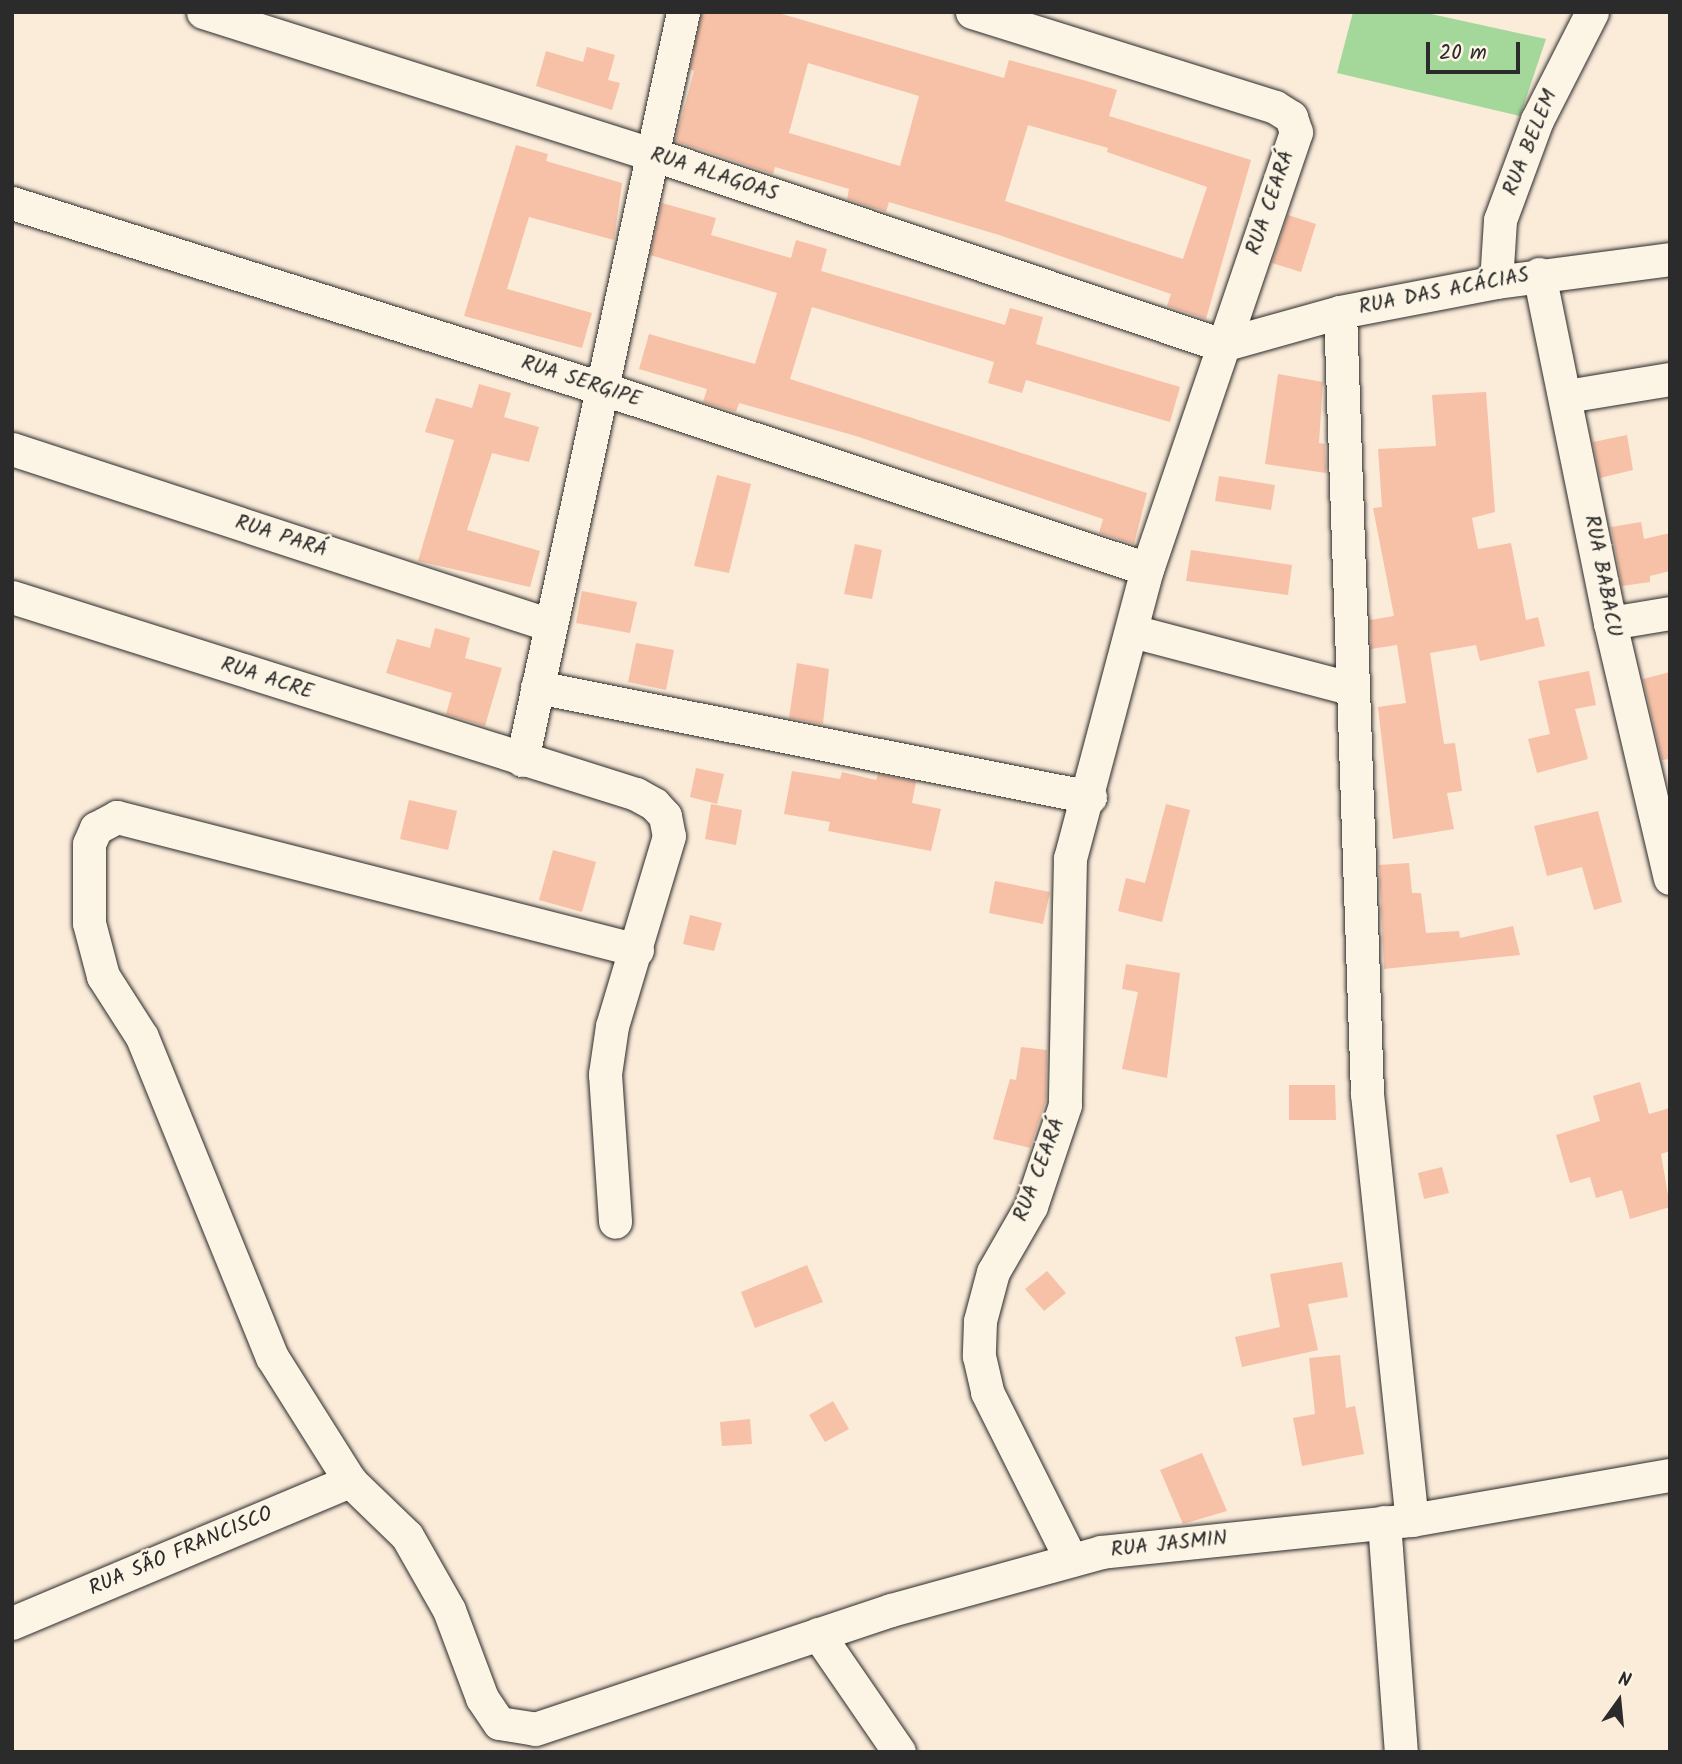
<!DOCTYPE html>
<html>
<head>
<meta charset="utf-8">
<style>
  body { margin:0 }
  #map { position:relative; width:1682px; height:1764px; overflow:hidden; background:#fbebd9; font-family:Kalam,sans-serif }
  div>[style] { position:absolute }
  .green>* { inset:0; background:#a4d89b }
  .building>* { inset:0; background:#f6c1a7 }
  .roads { filter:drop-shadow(0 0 2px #2b2b2b) drop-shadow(0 0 2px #2b2b2b) }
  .minor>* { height:33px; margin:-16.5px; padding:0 16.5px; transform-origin:16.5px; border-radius:16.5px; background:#fcf5e5 }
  span { translate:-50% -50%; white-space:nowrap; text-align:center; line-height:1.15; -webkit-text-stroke:5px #fcf5e5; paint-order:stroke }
  .street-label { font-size:21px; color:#2b2b2b }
  .frame { position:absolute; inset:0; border:14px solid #2b2b2b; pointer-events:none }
  .north { position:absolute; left:1584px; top:1666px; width:70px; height:70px; -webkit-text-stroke:5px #fcf5e5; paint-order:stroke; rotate:15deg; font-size:19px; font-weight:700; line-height:28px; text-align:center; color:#2b2b2b }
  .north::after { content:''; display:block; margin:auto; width:24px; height:32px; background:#2b2b2b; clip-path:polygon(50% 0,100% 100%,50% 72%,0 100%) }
  .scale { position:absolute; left:1426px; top:42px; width:94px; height:32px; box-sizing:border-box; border:4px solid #2b2b2b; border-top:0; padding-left:9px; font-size:21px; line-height:24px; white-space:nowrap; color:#2b2b2b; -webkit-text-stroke:5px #fcf5e5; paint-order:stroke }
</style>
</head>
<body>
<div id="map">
  <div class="green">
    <div style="clip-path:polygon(1353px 12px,1422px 12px,1546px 39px,1520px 116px,1337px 73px)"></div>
  </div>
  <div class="building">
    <div style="clip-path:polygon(evenodd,702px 12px,775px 12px,1004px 78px,1009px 60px,1083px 80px,1117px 90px,1109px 116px,1251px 160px,1206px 319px,1167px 306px,1171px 294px,999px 235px,889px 202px,886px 212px,847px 199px,849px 189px,775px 167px,773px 174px,675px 141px,694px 71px,690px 69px,702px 12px,808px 63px,919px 96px,900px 166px,789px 133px,808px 63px,702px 12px,1028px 125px,1108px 148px,1107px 152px,1207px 187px,1183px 259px,1005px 201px,1028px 125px)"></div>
    <div style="clip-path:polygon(587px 47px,615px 55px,608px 80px,620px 83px,612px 110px,536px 86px,546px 51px,583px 62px)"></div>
    <div style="clip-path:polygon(516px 145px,548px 154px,546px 161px,622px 183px,614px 240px,529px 217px,507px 289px,592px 313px,582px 348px,464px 316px)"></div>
    <div style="clip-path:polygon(662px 203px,716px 218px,711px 235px,791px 258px,796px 240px,827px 249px,821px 271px,1005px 325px,1010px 308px,1043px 317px,1036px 344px,1180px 387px,1170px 422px,1026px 380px,1022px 393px,988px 383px,994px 362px,812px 307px,790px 379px,1147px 493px,1134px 544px,1099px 533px,1103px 519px,856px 436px,739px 403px,736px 412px,703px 402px,707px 389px,639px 369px,649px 334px,755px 364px,777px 293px,650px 255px)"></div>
    <div style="clip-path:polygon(1288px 215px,1316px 224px,1301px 272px,1272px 263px)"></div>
    <div style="clip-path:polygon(1278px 374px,1323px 382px,1319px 443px,1325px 444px,1326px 473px,1265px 464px)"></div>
    <div style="clip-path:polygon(479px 384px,511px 393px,504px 417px,539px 427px,529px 462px,492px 453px,467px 530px,540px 551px,530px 587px,418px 561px,454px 440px,425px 432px,436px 398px,472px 408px)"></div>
    <div style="clip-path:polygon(1486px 392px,1495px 512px,1472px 518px,1478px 549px,1511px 543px,1526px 620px,1538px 617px,1545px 646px,1480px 661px,1476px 645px,1430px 653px,1444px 744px,1455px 743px,1462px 791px,1447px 793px,1454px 829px,1393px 839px,1378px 707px,1406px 703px,1397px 645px,1371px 649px,1370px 620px,1394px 616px,1373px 508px,1382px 507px,1378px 449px,1436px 446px,1432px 395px)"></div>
    <div style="clip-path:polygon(1627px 435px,1633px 470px,1600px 478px,1593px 442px)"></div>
    <div style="clip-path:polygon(717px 475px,751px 484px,729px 573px,694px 566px)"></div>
    <div style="clip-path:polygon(1219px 476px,1275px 485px,1271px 510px,1215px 501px)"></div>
    <div style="clip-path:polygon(1641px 522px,1644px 539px,1670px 533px,1670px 571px,1650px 576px,1650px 582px,1622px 586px,1611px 527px)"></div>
    <div style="clip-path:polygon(855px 544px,882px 550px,872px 599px,844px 594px)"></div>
    <div style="clip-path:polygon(1191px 550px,1292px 565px,1288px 595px,1186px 581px)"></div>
    <div style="clip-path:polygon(582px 591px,637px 602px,630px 633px,576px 623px)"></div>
    <div style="clip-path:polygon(435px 628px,470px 638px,465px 658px,502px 668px,485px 726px,446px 714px,452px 693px,386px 673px,397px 639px,430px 648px)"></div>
    <div style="clip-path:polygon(636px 643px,674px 650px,666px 690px,628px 682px)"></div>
    <div style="clip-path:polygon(797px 663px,829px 669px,823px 724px,789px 718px)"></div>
    <div style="clip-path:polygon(1589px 671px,1596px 705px,1575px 709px,1588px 759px,1537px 773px,1528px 739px,1550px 734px,1538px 681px)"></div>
    <div style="clip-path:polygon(1670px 672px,1670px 759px,1662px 760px,1643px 679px)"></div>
    <div style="clip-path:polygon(696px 768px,724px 774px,717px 804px,690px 797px)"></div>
    <div style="clip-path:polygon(792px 771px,840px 779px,842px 772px,876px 780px,878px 774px,916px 782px,912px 803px,941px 809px,931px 851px,828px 831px,830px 822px,784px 814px)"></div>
    <div style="clip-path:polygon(409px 800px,457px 811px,448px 850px,400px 839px)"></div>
    <div style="clip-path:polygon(711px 804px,742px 810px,736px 845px,705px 839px)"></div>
    <div style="clip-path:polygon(1166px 804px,1190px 810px,1162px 922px,1118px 911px,1126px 878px,1145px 883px)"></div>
    <div style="clip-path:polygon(1598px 811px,1622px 902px,1594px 910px,1582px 867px,1547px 876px,1534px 826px)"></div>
    <div style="clip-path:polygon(553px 850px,596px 862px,582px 912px,539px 900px)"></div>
    <div style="clip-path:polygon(1409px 863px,1412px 893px,1421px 893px,1426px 933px,1459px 931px,1460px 938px,1513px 926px,1520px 955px,1384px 969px,1379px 865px)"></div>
    <div style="clip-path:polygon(995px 881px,1050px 892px,1043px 924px,989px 913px)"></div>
    <div style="clip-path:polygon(690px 915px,722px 923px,714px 951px,683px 944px)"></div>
    <div style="clip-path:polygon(1126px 964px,1180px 973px,1167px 1078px,1122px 1069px,1138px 992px,1122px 989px)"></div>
    <div style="clip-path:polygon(1021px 1047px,1047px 1050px,1046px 1100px,1030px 1148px,993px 1139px,1010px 1079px,1016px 1080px)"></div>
    <div style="clip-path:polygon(1640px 1082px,1649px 1114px,1670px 1108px,1670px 1151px,1661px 1154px,1670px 1207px,1630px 1219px,1622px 1190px,1596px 1198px,1590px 1177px,1570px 1183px,1556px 1135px,1600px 1121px,1593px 1096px)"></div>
    <div style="clip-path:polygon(1289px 1085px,1335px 1085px,1336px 1120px,1289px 1120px)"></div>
    <div style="clip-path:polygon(1442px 1167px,1449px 1193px,1424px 1199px,1418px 1173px)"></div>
    <div style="clip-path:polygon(1342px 1262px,1348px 1297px,1308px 1304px,1318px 1350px,1242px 1367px,1235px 1337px,1280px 1327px,1270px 1274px)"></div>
    <div style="clip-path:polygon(807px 1265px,823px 1302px,755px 1328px,741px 1292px)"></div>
    <div style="clip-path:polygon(1047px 1271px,1066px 1293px,1044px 1311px,1025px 1289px)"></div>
    <div style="clip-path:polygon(1340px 1355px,1346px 1408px,1355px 1406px,1364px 1454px,1302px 1466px,1293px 1418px,1315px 1414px,1309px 1358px)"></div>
    <div style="clip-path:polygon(833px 1401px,849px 1429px,825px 1442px,809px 1415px)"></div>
    <div style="clip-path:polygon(750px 1419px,752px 1444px,722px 1446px,720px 1422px)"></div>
    <div style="clip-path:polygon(1202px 1453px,1227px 1511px,1183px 1524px,1160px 1470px)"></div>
  </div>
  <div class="roads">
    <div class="minor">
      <div style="left:203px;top:12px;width:474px;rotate:17.6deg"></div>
      <div style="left:655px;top:155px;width:598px;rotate:18.53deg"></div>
      <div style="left:972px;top:12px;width:318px;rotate:17.4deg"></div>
      <div style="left:1275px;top:107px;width:19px;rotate:32deg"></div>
      <div style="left:1291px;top:117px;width:16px;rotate:72deg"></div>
      <div style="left:1296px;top:132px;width:462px;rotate:108.8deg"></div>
      <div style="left:1147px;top:569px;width:299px;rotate:104.9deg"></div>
      <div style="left:1070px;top:858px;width:247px;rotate:91.2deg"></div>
      <div style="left:1065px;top:1105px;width:107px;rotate:108.6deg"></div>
      <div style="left:1031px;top:1206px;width:76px;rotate:119.9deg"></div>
      <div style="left:993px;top:1272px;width:51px;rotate:104.9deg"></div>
      <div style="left:980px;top:1321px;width:35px;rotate:92deg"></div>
      <div style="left:979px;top:1356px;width:37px;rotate:77deg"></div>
      <div style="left:987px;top:1392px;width:188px;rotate:63.4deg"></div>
      <div style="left:12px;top:203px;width:621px;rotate:17.44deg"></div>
      <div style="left:604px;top:389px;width:572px;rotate:18.34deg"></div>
      <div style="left:1539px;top:274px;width:356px;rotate:78.5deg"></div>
      <div style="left:1610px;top:623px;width:262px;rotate:76.8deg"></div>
      <div style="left:1496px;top:282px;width:62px;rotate:-86.3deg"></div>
      <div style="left:1500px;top:220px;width:107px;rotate:-69.7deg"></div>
      <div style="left:1537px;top:120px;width:121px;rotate:-63deg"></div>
      <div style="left:1340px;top:312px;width:782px;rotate:88.02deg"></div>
      <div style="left:1367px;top:1094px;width:428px;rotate:84deg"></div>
      <div style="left:1222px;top:345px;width:123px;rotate:-15.6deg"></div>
      <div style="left:1340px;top:312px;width:159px;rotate:-10.9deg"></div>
      <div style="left:1496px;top:282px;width:176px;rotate:-7.5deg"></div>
      <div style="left:1566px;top:396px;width:105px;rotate:-9.3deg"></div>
      <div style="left:12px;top:449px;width:566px;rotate:18.11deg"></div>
      <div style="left:12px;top:597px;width:654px;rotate:17.52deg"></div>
      <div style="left:636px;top:794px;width:21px;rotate:29deg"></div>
      <div style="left:654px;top:804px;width:16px;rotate:47deg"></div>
      <div style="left:665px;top:816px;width:20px;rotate:79deg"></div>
      <div style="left:669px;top:836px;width:198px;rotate:106.7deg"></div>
      <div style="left:612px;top:1026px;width:49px;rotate:98.3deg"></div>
      <div style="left:605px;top:1074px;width:148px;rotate:86.1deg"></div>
      <div style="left:1610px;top:623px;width:61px;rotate:-9.5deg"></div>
      <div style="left:1132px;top:631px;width:228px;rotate:14.7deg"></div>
      <div style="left:537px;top:687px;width:564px;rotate:11.25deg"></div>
      <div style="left:522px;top:760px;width:765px;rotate:-77.85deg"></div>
      <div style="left:637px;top:950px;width:537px;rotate:-165.65deg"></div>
      <div style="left:117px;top:817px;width:24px;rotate:152deg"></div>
      <div style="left:96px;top:828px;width:17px;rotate:114deg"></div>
      <div style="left:89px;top:844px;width:79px;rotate:90deg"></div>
      <div style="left:89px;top:923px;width:55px;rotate:75.2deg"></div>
      <div style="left:103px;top:976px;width:72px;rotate:57.4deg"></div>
      <div style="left:142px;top:1037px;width:345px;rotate:67.9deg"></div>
      <div style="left:272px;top:1357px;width:146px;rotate:57.8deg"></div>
      <div style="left:350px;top:1481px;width:79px;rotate:44deg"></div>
      <div style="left:407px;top:1536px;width:85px;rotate:60.4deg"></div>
      <div style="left:449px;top:1610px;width:94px;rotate:69.4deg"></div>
      <div style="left:482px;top:1698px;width:30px;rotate:56deg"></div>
      <div style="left:499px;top:1723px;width:36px;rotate:9deg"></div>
      <div style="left:535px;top:1729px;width:375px;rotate:-18.5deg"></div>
      <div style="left:891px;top:1610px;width:218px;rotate:-15.4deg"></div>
      <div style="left:1101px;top:1552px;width:313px;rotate:-5.9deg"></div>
      <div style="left:1412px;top:1520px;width:262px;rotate:-9.9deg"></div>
      <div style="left:1384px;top:1522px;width:231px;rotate:85.8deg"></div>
      <div style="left:12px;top:1623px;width:367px;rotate:-22.8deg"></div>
      <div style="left:818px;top:1634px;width:143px;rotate:55.5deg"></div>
    </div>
  </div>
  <div class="street-label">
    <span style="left:1531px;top:143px;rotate:-68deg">RUA BELEM</span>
    <span style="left:714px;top:175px;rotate:18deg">RUA ALAGOAS</span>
    <span style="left:1271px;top:203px;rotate:-71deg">RUA CEARÁ</span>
    <span style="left:1444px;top:292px;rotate:-11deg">RUA DAS ACÁCIAS</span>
    <span style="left:581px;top:382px;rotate:18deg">RUA SERGIPE</span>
    <span style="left:281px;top:537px;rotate:18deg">RUA PARÁ</span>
    <span style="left:1602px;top:576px;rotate:79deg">RUA BABACU</span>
    <span style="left:267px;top:679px;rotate:18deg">RUA ACRE</span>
    <span style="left:1040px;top:1170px;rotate:-69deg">RUA CEARÁ</span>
    <span style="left:1169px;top:1545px;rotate:-6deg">RUA JASMIN</span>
    <span style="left:181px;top:1552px;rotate:-23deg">RUA SÃO FRANCISCO</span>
  </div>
  <div class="frame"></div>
  <div class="north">N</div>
  <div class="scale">20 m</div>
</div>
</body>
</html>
